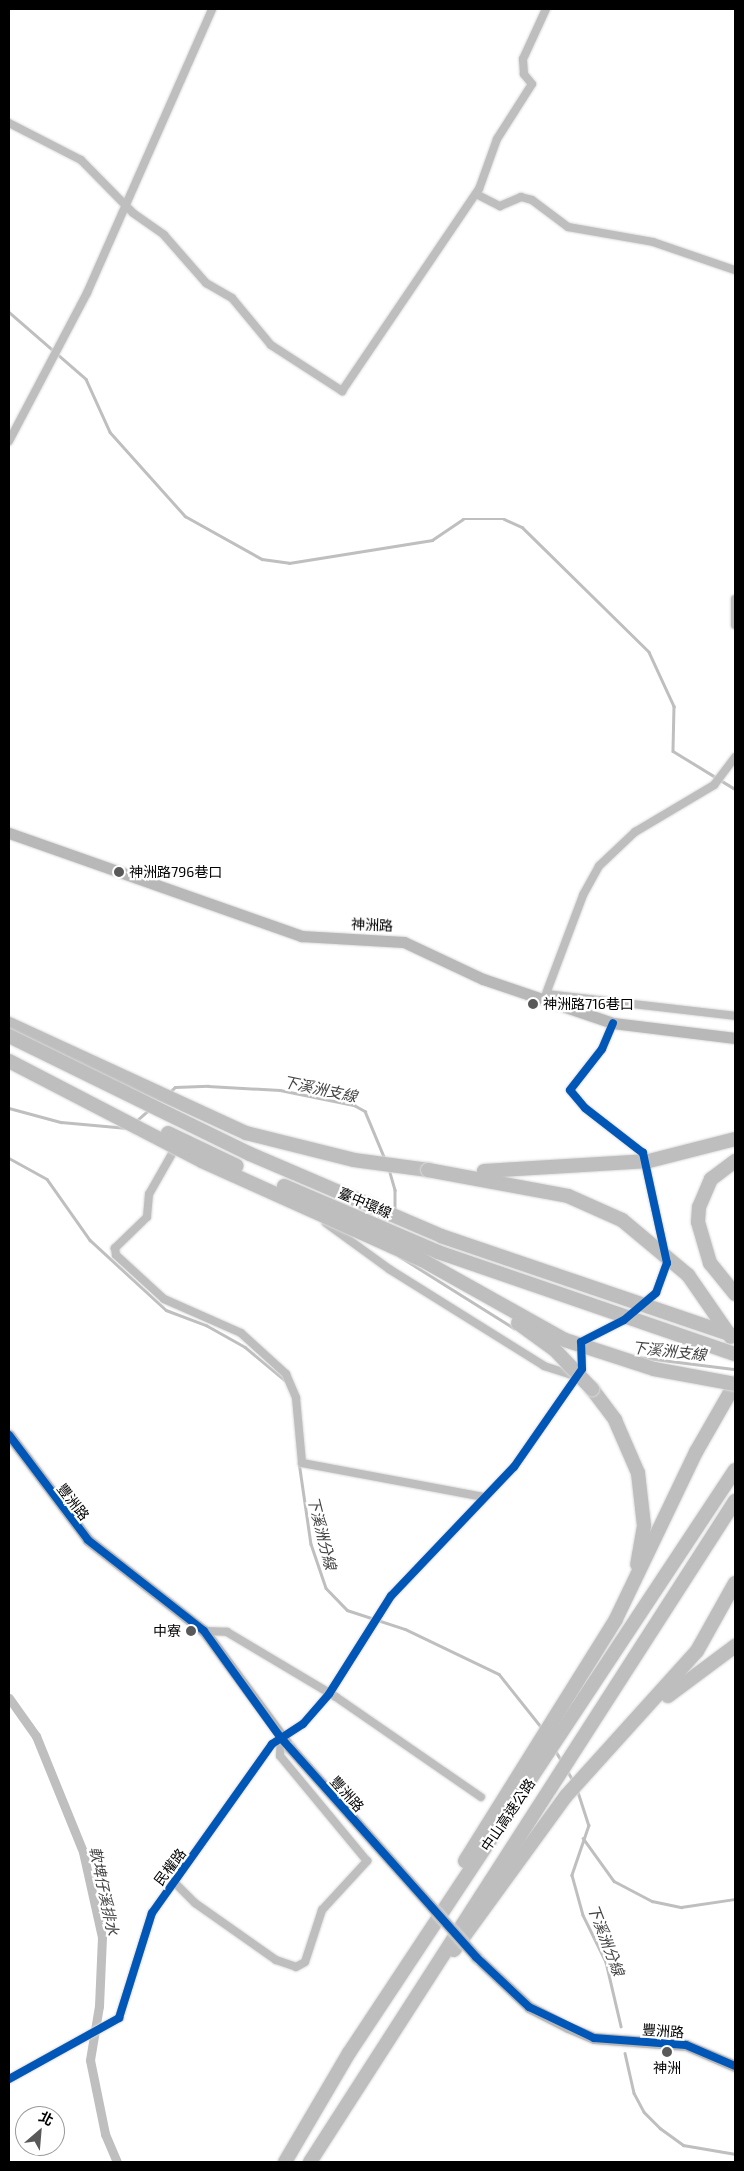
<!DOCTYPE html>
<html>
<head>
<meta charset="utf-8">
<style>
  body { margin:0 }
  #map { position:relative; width:744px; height:2171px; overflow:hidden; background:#fff; font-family:"Exo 2","Noto Sans TC",sans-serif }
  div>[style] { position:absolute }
  .stream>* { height:2.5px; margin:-1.25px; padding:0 1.25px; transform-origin:1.25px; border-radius:1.25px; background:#bfbfbf }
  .canal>* { height:9px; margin:-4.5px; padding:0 4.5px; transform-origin:4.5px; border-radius:4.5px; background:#bfbfbf }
  .roads { filter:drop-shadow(0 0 1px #dbdbdb) drop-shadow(0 0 1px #dbdbdb) }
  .street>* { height:8px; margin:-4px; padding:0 4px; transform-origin:4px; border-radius:4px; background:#bebebe }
  .secondary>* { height:11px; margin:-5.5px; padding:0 5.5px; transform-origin:5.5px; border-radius:5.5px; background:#b8b8b8 }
  .highway>* { height:14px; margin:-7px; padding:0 7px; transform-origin:7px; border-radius:7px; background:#bebebe }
  .bridges { filter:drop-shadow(0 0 1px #dbdbdb) drop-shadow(0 0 1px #dbdbdb) }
  .secondary-bridge>* { height:11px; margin:-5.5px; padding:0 5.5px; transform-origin:5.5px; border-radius:5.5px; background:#b8b8b8 }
  .highway-bridge>* { height:14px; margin:-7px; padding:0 7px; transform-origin:7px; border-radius:7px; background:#bebebe }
  .cycleway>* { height:8px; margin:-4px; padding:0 4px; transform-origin:4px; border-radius:4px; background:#0057b8 }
  .dots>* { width:14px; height:14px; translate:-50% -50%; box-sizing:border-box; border:2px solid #fff; border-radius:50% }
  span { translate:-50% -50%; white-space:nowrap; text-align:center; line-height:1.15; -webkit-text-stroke:4.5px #fff; paint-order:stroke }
  .poi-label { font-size:14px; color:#000 }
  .left { translate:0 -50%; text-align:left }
  .right { translate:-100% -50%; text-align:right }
  .street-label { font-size:14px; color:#000 }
  .water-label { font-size:15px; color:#444; font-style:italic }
  .frame { position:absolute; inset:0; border:10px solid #000; pointer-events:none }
  .north { position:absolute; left:15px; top:2106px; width:50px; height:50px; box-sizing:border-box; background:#fff; border:1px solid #999; border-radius:50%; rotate:27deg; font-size:14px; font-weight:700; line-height:20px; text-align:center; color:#000 }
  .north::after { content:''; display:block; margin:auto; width:18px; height:22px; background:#595959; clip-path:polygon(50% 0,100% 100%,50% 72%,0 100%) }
</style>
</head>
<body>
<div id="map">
  <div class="stream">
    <div style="left:9px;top:312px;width:102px;rotate:41deg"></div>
    <div style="left:86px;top:379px;width:58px;rotate:65.6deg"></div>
    <div style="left:110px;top:432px;width:113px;rotate:48.2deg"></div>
    <div style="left:185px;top:516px;width:88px;rotate:29.2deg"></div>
    <div style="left:262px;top:559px;width:27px;rotate:8deg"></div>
    <div style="left:289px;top:563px;width:145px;rotate:-9.1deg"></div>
    <div style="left:432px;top:540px;width:37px;rotate:-34deg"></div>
    <div style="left:463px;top:519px;width:41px"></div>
    <div style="left:504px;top:519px;width:20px;rotate:24deg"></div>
    <div style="left:522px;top:527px;width:178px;rotate:44.5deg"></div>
    <div style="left:649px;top:652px;width:60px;rotate:65.2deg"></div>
    <div style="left:674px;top:706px;width:45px;rotate:91.3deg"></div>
    <div style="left:673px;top:751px;width:73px;rotate:31.5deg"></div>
    <div style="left:169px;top:1093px;width:8px;rotate:-45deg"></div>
    <div style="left:175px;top:1087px;width:33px;rotate:-2deg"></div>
    <div style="left:208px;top:1086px;width:72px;rotate:3.2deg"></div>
    <div style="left:280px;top:1090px;width:76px;rotate:11.5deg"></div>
    <div style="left:354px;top:1105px;width:13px;rotate:29deg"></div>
    <div style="left:365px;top:1111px;width:52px;rotate:67.4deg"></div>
    <div style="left:9px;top:1108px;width:54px;rotate:15.1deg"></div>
    <div style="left:61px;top:1122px;width:66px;rotate:5.2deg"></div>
    <div style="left:135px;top:1122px;width:20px;rotate:-41deg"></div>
    <div style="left:9px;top:1158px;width:43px;rotate:28.9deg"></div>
    <div style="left:47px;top:1179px;width:75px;rotate:54.8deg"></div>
    <div style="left:90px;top:1240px;width:103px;rotate:42.6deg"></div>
    <div style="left:166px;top:1310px;width:43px;rotate:20.6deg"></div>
    <div style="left:206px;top:1325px;width:45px;rotate:29.4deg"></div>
    <div style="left:245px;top:1347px;width:55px;rotate:39.8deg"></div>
    <div style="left:389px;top:1169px;width:22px;rotate:74deg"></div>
    <div style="left:395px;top:1190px;width:20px;rotate:90deg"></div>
    <div style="left:399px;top:1256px;width:136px;rotate:32.1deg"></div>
    <div style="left:638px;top:1357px;width:98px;rotate:7.1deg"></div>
    <div style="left:299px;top:1462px;width:83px;rotate:81.7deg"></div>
    <div style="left:311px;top:1544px;width:46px;rotate:71.2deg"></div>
    <div style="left:326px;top:1588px;width:30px;rotate:46deg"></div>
    <div style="left:347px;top:1610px;width:61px;rotate:18.1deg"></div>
    <div style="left:405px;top:1629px;width:104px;rotate:25.6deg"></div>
    <div style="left:499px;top:1674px;width:69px;rotate:51.5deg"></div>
    <div style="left:555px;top:1750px;width:12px;rotate:59deg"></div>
    <div style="left:568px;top:1772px;width:12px;rotate:59deg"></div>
    <div style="left:577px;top:1789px;width:38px;rotate:72deg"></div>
    <div style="left:589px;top:1825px;width:53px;rotate:108.8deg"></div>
    <div style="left:572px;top:1875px;width:41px;rotate:74.6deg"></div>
    <div style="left:583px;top:1915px;width:52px;rotate:63.9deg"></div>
    <div style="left:606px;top:1962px;width:66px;rotate:76.8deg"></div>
    <div style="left:583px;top:1838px;width:53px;rotate:54.2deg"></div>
    <div style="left:614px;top:1881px;width:43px;rotate:27.8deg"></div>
    <div style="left:652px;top:1901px;width:30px;rotate:12deg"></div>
    <div style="left:681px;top:1907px;width:55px;rotate:-8.4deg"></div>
    <div style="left:625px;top:2053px;width:41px;rotate:77.3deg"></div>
    <div style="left:634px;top:2093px;width:21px;rotate:62deg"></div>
    <div style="left:644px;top:2112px;width:23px;rotate:45deg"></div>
    <div style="left:660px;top:2128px;width:29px;rotate:36deg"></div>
    <div style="left:683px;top:2145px;width:53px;rotate:9.8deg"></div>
  </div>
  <div class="canal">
    <div style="left:9px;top:1698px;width:47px;rotate:54.6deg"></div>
    <div style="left:36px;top:1736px;width:125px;rotate:67.9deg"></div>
    <div style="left:83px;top:1852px;width:87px;rotate:77.4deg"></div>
    <div style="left:102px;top:1937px;width:69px;rotate:92.5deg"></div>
    <div style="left:99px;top:2006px;width:55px;rotate:99.5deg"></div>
    <div style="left:90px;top:2060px;width:76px;rotate:78.5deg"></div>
    <div style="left:105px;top:2134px;width:30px;rotate:67deg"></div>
  </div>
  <div class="roads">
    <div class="street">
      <div style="left:9px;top:123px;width:81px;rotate:27.2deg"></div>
      <div style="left:81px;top:160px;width:74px;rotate:45.5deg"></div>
      <div style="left:133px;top:213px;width:38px;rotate:35deg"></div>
      <div style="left:164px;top:235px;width:64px;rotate:48.8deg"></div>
      <div style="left:206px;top:283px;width:30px;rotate:30deg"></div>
      <div style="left:232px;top:298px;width:61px;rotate:50.3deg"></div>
      <div style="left:271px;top:345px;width:85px;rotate:32.9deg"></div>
      <div style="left:342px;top:391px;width:244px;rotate:-55.9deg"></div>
      <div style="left:479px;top:189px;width:53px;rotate:-70.2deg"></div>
      <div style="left:497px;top:139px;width:65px;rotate:-57.5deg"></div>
      <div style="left:532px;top:84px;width:13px;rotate:-129deg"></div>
      <div style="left:524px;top:74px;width:15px;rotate:-94deg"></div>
      <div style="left:523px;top:59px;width:55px;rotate:-65.3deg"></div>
      <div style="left:476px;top:194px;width:27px;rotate:27deg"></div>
      <div style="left:500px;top:206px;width:23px;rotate:-23deg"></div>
      <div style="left:521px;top:197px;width:11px;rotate:15deg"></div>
      <div style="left:532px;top:200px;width:45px;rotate:36.9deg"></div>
      <div style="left:568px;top:227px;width:86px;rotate:10deg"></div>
      <div style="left:653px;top:242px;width:87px;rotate:18.9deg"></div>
      <div style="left:9px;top:441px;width:167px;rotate:-62.2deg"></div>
      <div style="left:87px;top:293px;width:310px;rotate:-66.2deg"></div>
      <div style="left:735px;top:599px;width:26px;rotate:90deg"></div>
      <div style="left:547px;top:991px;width:103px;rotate:-69.4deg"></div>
      <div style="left:583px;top:895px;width:33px;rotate:-61deg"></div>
      <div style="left:599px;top:866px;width:50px;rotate:-43.4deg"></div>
      <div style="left:635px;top:832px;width:92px;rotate:-30.7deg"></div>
      <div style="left:714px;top:785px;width:35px;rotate:-53deg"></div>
      <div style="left:546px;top:994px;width:190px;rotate:6.6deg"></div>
      <div style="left:177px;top:1145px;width:56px;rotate:119.7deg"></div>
      <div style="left:149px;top:1194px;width:23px;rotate:95deg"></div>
      <div style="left:147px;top:1217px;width:45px;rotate:135.9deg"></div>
      <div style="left:115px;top:1248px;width:7px;rotate:82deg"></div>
      <div style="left:116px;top:1255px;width:65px;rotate:42.5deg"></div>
      <div style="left:164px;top:1299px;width:84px;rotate:23.8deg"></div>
      <div style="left:241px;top:1333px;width:61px;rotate:42.3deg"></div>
      <div style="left:286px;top:1374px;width:26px;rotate:67deg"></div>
      <div style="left:296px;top:1398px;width:65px;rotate:84.7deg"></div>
      <div style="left:302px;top:1463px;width:185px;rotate:10.6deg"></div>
      <div style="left:326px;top:1223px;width:78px;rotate:36.1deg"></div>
      <div style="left:389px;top:1269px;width:183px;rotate:32deg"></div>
      <div style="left:544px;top:1366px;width:35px;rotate:18deg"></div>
      <div style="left:204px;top:1631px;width:23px;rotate:2deg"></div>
      <div style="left:227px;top:1632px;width:127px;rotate:30.8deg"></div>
      <div style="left:336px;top:1697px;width:176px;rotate:34.6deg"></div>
      <div style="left:174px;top:1882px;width:30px;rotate:45deg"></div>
      <div style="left:195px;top:1903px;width:99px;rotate:35.1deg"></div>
      <div style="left:276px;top:1960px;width:21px;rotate:19deg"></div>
      <div style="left:296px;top:1967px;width:10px;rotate:-29deg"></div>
      <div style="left:305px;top:1962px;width:55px;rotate:-71.9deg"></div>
      <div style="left:322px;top:1910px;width:67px;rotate:-47.4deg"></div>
      <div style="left:367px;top:1861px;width:136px;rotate:-129.6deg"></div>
      <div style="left:280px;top:1756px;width:18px;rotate:-87deg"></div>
      <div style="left:9px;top:2079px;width:126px;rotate:-29deg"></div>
      <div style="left:119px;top:2018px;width:110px;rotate:-72.6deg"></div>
      <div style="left:152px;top:1913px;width:207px;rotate:-54.6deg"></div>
      <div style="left:272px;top:1744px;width:37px;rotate:-33deg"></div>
      <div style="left:303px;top:1724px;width:40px;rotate:-49deg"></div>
      <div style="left:329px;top:1694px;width:116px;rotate:-57.7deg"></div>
      <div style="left:391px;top:1596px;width:178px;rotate:-46.4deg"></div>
      <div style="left:514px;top:1467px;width:119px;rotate:-55.2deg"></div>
      <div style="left:582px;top:1369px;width:27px;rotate:-92deg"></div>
      <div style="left:581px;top:1342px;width:48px;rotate:-27.1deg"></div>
      <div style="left:624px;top:1320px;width:42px;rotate:-40.2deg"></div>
      <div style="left:656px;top:1293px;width:32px;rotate:-70deg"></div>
      <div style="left:667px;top:1263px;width:113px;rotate:-102.3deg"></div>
      <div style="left:643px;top:1153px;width:73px;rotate:-142.2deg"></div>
      <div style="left:585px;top:1108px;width:23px;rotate:-130deg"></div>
      <div style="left:570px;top:1090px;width:52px;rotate:-52deg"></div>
      <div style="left:602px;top:1049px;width:28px;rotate:-67deg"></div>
    </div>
    <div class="secondary">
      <div style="left:9px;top:833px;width:310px;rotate:19.4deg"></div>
      <div style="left:301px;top:936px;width:103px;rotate:3.3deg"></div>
      <div style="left:404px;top:942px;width:87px;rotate:25.1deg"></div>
      <div style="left:483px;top:979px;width:137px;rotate:18.7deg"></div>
      <div style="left:613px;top:1023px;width:123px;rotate:7deg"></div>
      <div style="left:9px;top:1435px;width:131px;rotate:53deg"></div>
      <div style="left:88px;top:1540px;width:147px;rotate:38.1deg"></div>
      <div style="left:204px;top:1631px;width:145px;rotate:53.7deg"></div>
      <div style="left:476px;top:1957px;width:73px;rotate:43.3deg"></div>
      <div style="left:529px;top:2007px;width:44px;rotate:27.1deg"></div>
      <div style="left:568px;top:2027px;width:28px;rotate:23deg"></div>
      <div style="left:594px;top:2038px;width:92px;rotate:4.4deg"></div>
      <div style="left:686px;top:2045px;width:53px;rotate:23.2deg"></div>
    </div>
    <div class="highway">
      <div style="left:9px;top:1024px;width:261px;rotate:24.7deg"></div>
      <div style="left:246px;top:1133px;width:111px;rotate:14deg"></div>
      <div style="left:354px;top:1160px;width:75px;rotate:7.7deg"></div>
      <div style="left:735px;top:1161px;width:30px;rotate:143deg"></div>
      <div style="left:711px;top:1179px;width:30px;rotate:113deg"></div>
      <div style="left:699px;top:1207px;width:15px;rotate:94deg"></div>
      <div style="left:698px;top:1222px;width:43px;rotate:73.7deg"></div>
      <div style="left:710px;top:1263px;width:40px;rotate:51deg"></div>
      <div style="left:592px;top:1389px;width:39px;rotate:53deg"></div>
      <div style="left:615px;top:1420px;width:58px;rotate:66.5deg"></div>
      <div style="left:638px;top:1473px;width:53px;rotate:83.5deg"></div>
      <div style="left:644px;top:1526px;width:39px;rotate:100deg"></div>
      <div style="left:668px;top:1696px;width:84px;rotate:-36.7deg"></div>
      <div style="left:465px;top:1861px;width:285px;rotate:-58deg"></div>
      <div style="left:616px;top:1619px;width:185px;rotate:-64.4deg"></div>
      <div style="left:696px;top:1452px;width:78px;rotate:-60.2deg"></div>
      <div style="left:454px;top:1950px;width:190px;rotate:-54deg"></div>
      <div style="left:566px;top:1796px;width:195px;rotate:-47.9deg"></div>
      <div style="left:697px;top:1651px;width:78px;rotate:-60.8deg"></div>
      <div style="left:285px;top:2162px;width:126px;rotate:-59.6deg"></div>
      <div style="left:349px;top:2053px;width:699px;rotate:-56.49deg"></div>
      <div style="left:310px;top:2162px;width:786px;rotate:-57.26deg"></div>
    </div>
  </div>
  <div class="bridges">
    <div class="secondary-bridge">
      <div style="left:290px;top:1748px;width:280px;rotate:48.3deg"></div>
    </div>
    <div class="highway-bridge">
      <div style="left:9px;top:1036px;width:268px;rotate:26.1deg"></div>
      <div style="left:250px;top:1154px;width:208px;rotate:23.2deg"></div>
      <div style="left:441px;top:1236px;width:311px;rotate:18.8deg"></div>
      <div style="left:9px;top:1061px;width:217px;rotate:27.4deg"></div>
      <div style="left:202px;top:1161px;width:241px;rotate:24.2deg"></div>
      <div style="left:422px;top:1260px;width:164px;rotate:29.2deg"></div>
      <div style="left:565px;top:1340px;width:94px;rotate:18deg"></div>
      <div style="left:654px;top:1369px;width:82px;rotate:10.5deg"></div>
      <div style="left:168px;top:1133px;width:76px;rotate:25.6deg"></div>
      <div style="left:428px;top:1170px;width:142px;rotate:10.5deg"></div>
      <div style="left:568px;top:1196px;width:59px;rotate:24deg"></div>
      <div style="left:622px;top:1220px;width:86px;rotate:39.8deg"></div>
      <div style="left:688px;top:1275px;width:75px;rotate:55.3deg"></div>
      <div style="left:484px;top:1171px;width:165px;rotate:-3.5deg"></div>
      <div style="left:649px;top:1161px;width:89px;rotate:-14.3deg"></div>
      <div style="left:284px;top:1186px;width:168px;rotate:23.2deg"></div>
      <div style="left:438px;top:1252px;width:314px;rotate:19deg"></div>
      <div style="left:518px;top:1323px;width:46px;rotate:36.1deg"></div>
      <div style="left:555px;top:1350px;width:54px;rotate:46.5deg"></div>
    </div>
  </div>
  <div class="cycleway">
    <div style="left:9px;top:1435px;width:131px;rotate:53deg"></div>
    <div style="left:88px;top:1540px;width:147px;rotate:38.1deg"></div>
    <div style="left:204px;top:1631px;width:132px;rotate:54.3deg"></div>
    <div style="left:281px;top:1738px;width:293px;rotate:48.3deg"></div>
    <div style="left:476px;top:1957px;width:73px;rotate:43.3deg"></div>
    <div style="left:529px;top:2007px;width:72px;rotate:25.5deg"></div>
    <div style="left:594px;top:2038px;width:92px;rotate:4.4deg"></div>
    <div style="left:686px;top:2045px;width:53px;rotate:23.2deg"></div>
    <div style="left:9px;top:2079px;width:126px;rotate:-29deg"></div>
    <div style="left:119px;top:2018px;width:110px;rotate:-72.6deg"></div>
    <div style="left:152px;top:1913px;width:207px;rotate:-54.6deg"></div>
    <div style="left:272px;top:1744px;width:37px;rotate:-33deg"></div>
    <div style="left:303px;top:1724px;width:40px;rotate:-49deg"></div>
    <div style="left:329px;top:1694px;width:116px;rotate:-57.7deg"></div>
    <div style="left:391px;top:1596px;width:178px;rotate:-46.4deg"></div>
    <div style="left:514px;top:1467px;width:119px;rotate:-55.2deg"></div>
    <div style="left:582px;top:1369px;width:27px;rotate:-92deg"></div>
    <div style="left:581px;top:1342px;width:48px;rotate:-27.1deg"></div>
    <div style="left:624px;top:1320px;width:42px;rotate:-40.2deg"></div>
    <div style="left:656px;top:1293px;width:32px;rotate:-70deg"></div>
    <div style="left:667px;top:1263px;width:113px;rotate:-102.3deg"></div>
    <div style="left:643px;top:1153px;width:73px;rotate:-142.2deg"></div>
    <div style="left:585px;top:1108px;width:23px;rotate:-130deg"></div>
    <div style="left:570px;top:1090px;width:52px;rotate:-52deg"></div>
    <div style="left:602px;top:1049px;width:28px;rotate:-67deg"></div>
  </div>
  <div class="dots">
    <div style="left:119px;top:872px;background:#595959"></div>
    <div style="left:533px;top:1004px;background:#595959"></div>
    <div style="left:191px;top:1631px;background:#595959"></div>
    <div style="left:667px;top:2052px;background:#595959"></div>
  </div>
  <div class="poi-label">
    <span class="left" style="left:129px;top:872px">神洲路796巷口</span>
    <span class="left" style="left:543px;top:1004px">神洲路716巷口</span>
    <span class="right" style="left:181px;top:1631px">中寮</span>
    <span style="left:667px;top:2068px">神洲</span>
  </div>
  <div class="street-label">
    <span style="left:372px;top:925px;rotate:2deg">神洲路</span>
    <span style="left:365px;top:1203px;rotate:23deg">臺中環線</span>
    <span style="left:73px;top:1502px;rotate:52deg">豐洲路</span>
    <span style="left:347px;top:1794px;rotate:48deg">豐洲路</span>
    <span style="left:508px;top:1815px;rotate:-56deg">中山高速公路</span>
    <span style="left:170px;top:1867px;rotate:-53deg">民權路</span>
    <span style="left:663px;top:2031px;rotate:4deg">豐洲路</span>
  </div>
  <div class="water-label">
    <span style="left:320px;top:1089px;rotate:12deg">下溪洲支線</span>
    <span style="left:669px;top:1351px;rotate:6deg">下溪洲支線</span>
    <span style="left:322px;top:1533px;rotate:76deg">下溪洲分線</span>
    <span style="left:104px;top:1891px;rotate:78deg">軟埤仔溪排水</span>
    <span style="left:606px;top:1940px;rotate:69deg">下溪洲分線</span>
  </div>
  <div class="frame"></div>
  <div class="north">北</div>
</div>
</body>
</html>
